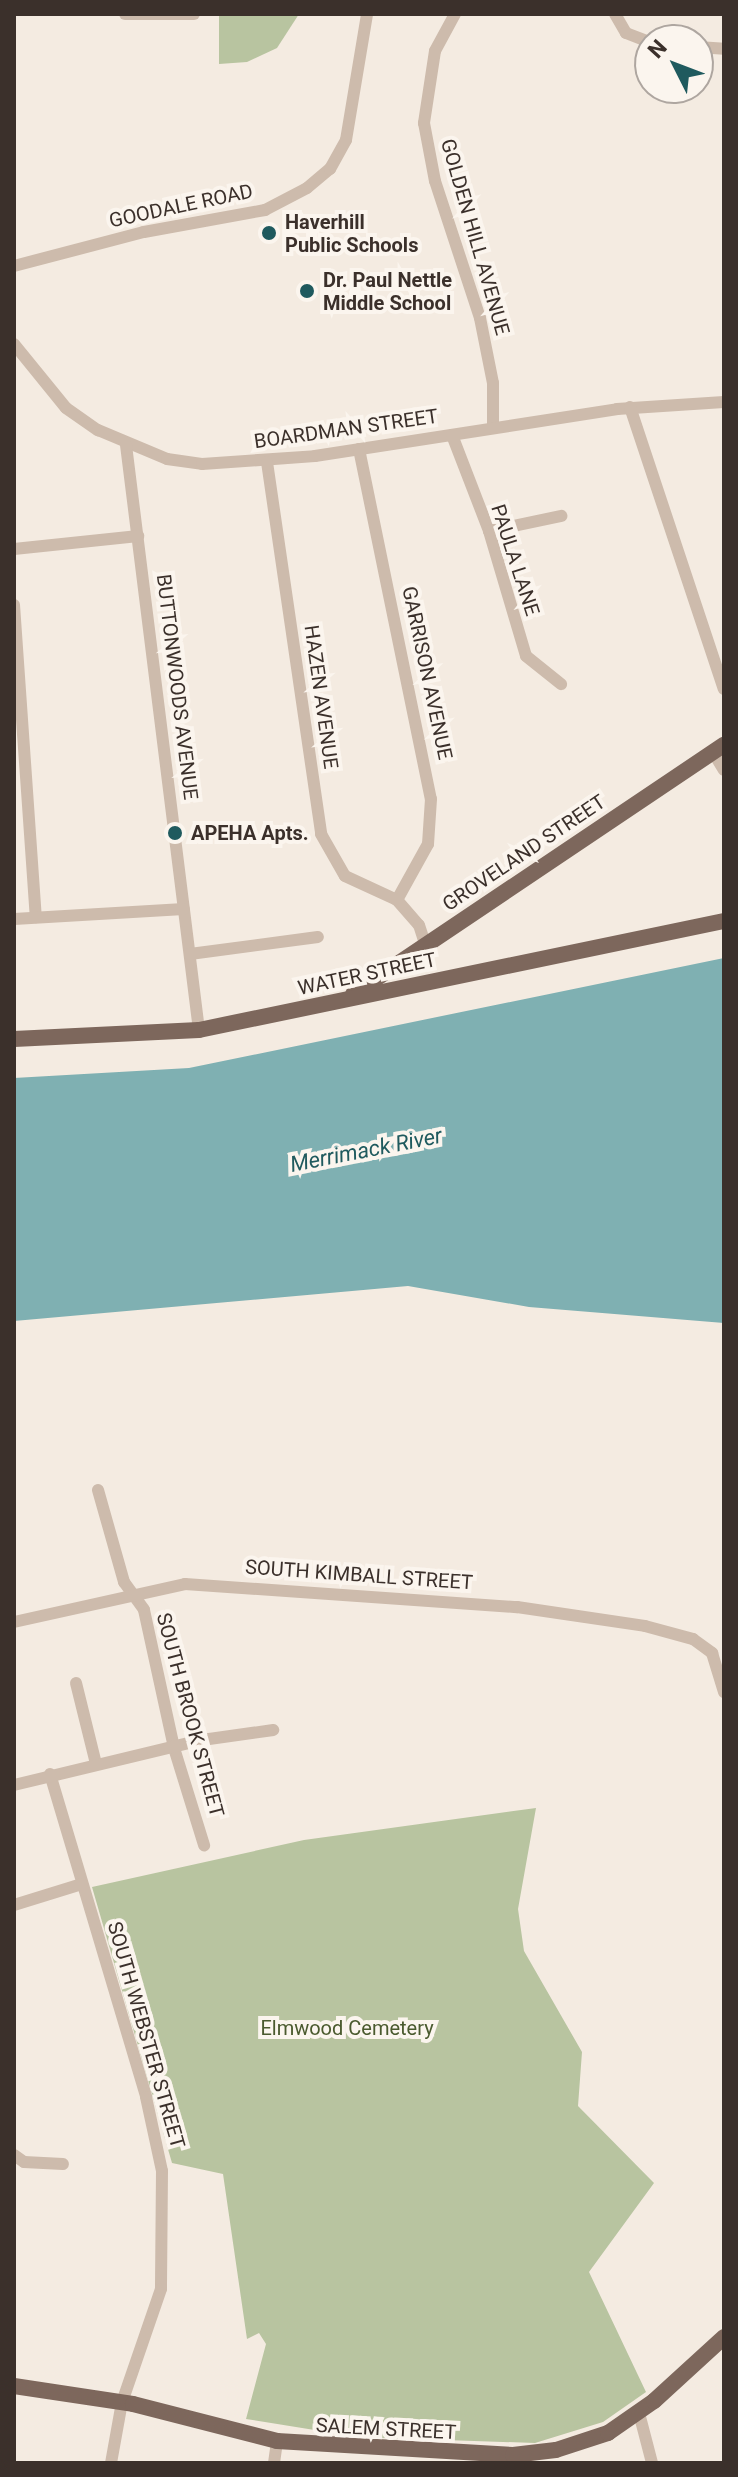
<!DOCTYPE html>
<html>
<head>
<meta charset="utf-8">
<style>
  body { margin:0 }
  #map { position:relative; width:738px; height:2477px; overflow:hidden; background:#f4ebe1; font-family:Roboto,sans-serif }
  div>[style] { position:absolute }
  .green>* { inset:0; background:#b8c4a0 }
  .water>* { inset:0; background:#7fb0b2 }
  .minor>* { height:12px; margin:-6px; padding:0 6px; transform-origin:6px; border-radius:6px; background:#cdbbac }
  .major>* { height:16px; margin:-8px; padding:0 8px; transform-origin:8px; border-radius:8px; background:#7d675c }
  .dots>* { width:22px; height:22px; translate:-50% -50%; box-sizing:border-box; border:4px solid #fbf5ee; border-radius:50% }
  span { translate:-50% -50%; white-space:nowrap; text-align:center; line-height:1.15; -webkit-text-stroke:8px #fbf5ee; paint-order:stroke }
  .street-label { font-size:20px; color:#3b302b }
  .poi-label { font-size:20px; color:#3b302b; font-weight:700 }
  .left { translate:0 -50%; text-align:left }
  .park-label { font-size:20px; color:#4a5a2e }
  .water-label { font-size:22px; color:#1f5a5e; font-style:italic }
  .frame { position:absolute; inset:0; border:16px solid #3b302b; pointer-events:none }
  .north { position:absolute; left:634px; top:24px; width:80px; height:80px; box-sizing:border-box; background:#fbf5ee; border:2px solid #aea6a0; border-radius:50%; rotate:312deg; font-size:22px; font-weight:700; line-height:32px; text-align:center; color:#3b302b }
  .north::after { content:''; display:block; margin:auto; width:28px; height:36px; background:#1f5a5e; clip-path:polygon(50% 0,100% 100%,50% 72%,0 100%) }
</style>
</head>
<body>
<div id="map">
  <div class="green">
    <div style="clip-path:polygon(219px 14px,299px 14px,277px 48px,247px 62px,219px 64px)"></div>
    <div style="clip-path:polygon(536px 1808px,518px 1909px,524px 1951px,582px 2052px,578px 2106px,654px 2183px,589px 2272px,646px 2392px,603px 2422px,535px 2443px,358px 2437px,246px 2419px,266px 2344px,259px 2333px,247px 2339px,223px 2174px,172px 2163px,92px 1887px,304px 1840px)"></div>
  </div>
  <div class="water">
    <div style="clip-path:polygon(724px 958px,724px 1323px,529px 1307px,408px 1286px,14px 1321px,14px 1078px,189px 1068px)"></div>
  </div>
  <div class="minor">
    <div style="left:125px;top:14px;width:69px"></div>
    <div style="left:455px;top:14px;width:42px;rotate:118.4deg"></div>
    <div style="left:435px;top:51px;width:73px;rotate:98.7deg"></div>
    <div style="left:424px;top:123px;width:59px;rotate:79.3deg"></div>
    <div style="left:435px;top:181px;width:144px;rotate:71.8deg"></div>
    <div style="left:480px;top:318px;width:66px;rotate:78.7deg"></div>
    <div style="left:493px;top:383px;width:45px;rotate:90deg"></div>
    <div style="left:615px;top:14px;width:22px;rotate:60deg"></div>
    <div style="left:626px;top:33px;width:26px;rotate:21deg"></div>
    <div style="left:698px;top:47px;width:26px;rotate:4deg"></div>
    <div style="left:14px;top:266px;width:134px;rotate:-14.7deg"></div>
    <div style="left:144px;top:232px;width:123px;rotate:-10.3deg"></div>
    <div style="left:265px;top:210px;width:47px;rotate:-27.6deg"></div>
    <div style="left:307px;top:188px;width:30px;rotate:-40deg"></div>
    <div style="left:330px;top:169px;width:33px;rotate:-61deg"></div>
    <div style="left:346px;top:140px;width:128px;rotate:-80.5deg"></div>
    <div style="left:14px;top:344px;width:82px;rotate:50.9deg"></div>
    <div style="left:66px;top:408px;width:39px;rotate:35deg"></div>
    <div style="left:98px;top:430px;width:75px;rotate:22.8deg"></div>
    <div style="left:167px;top:459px;width:35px;rotate:8deg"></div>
    <div style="left:202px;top:464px;width:113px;rotate:-4deg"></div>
    <div style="left:315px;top:456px;width:306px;rotate:-8.8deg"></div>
    <div style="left:617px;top:409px;width:107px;rotate:-3.7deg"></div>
    <div style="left:630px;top:407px;width:297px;rotate:71.6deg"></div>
    <div style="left:452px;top:435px;width:103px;rotate:68.9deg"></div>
    <div style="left:489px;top:531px;width:130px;rotate:73.5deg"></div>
    <div style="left:526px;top:656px;width:45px;rotate:38.7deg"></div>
    <div style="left:126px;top:445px;width:590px;rotate:82.89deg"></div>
    <div style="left:359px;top:449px;width:357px;rotate:78.4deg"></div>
    <div style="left:431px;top:799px;width:45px;rotate:93.8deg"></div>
    <div style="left:428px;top:844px;width:64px;rotate:119deg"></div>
    <div style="left:267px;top:462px;width:376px;rotate:81.7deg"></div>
    <div style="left:321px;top:834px;width:48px;rotate:60.3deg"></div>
    <div style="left:345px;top:876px;width:57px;rotate:24.8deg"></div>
    <div style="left:397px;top:900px;width:33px;rotate:49deg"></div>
    <div style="left:419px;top:925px;width:19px;rotate:72deg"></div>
    <div style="left:489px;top:531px;width:74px;rotate:-11.8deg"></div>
    <div style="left:14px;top:549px;width:125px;rotate:-6deg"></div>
    <div style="left:14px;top:605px;width:313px;rotate:86deg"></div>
    <div style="left:713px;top:752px;width:21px;rotate:59deg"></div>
    <div style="left:14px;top:919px;width:170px;rotate:-3.4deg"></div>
    <div style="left:190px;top:954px;width:129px;rotate:-7.6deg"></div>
    <div style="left:98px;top:1490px;width:96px;rotate:74.2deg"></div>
    <div style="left:124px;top:1582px;width:34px;rotate:54deg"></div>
    <div style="left:144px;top:1610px;width:141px;rotate:77.7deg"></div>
    <div style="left:174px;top:1748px;width:102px;rotate:72.8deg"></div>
    <div style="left:14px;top:1622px;width:175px;rotate:-12.5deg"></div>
    <div style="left:185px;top:1584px;width:333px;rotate:4deg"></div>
    <div style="left:517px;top:1607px;width:129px;rotate:8.4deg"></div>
    <div style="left:645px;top:1626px;width:50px;rotate:15.2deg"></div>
    <div style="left:693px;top:1639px;width:24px;rotate:36deg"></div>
    <div style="left:712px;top:1653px;width:41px;rotate:72.9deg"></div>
    <div style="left:76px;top:1683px;width:83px;rotate:76.1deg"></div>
    <div style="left:50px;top:1774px;width:337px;rotate:73.4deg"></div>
    <div style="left:146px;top:2097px;width:76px;rotate:77.8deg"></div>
    <div style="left:162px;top:2171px;width:118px;rotate:90.5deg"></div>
    <div style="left:161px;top:2289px;width:120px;rotate:109deg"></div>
    <div style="left:122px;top:2402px;width:62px;rotate:100.2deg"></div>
    <div style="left:14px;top:1785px;width:193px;rotate:-13.5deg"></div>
    <div style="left:202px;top:1740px;width:72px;rotate:-8deg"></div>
    <div style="left:14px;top:1905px;width:71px;rotate:-17.2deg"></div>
    <div style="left:14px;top:2155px;width:12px;rotate:35deg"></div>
    <div style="left:24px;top:2162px;width:39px;rotate:3deg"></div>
    <div style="left:639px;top:2413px;width:52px;rotate:75.4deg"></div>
    <div style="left:274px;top:2463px;width:22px;rotate:-82deg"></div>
  </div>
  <div class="major">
    <div style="left:353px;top:994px;width:447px;rotate:-33.9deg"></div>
    <div style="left:14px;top:1039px;width:185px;rotate:-2.8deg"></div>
    <div style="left:199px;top:1030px;width:536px;rotate:-11.73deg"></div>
    <div style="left:14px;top:2386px;width:120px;rotate:8.6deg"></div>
    <div style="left:133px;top:2404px;width:149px;rotate:14.4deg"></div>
    <div style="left:277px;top:2441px;width:236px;rotate:3.4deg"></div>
    <div style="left:513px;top:2455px;width:43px;rotate:-6.6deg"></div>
    <div style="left:556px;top:2450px;width:55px;rotate:-18.1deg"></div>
    <div style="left:608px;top:2433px;width:56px;rotate:-34.8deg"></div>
    <div style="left:654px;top:2401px;width:95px;rotate:-42.4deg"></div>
  </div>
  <div class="dots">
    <div style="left:269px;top:233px;background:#1f5a5e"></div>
    <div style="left:307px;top:291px;background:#1f5a5e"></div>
    <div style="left:175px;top:833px;background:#1f5a5e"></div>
  </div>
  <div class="street-label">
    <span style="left:181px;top:206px;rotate:-12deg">GOODALE ROAD</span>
    <span style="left:475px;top:237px;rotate:74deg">GOLDEN HILL AVENUE</span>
    <span style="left:346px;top:429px;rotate:-8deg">BOARDMAN STREET</span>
    <span style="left:515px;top:560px;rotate:72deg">PAULA LANE</span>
    <span style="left:427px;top:673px;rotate:78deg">GARRISON AVENUE</span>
    <span style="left:177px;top:687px;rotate:83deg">BUTTONWOODS AVENUE</span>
    <span style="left:321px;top:697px;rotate:82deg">HAZEN AVENUE</span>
    <span style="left:524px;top:853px;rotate:-34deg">GROVELAND STREET</span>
    <span style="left:367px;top:974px;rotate:-12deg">WATER STREET</span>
    <span style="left:359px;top:1575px;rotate:4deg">SOUTH KIMBALL STREET</span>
    <span style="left:190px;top:1715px;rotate:75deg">SOUTH BROOK STREET</span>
    <span style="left:146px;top:2035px;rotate:74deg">SOUTH WEBSTER STREET</span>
    <span style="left:386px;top:2429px;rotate:3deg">SALEM STREET</span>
  </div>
  <div class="poi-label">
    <span class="left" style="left:285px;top:234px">Haverhill<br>Public Schools</span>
    <span class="left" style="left:323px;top:292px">Dr. Paul Nettle<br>Middle School</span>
    <span class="left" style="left:191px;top:833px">APEHA Apts.</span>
  </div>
  <div class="park-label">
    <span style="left:347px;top:2028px">Elmwood Cemetery</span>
  </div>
  <div class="water-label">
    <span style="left:366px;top:1150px;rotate:-11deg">Merrimack River</span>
  </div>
  <div class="frame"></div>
  <div class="north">N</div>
</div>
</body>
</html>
